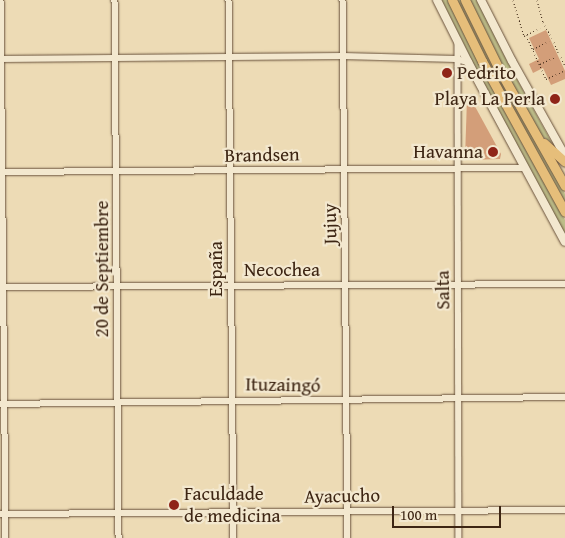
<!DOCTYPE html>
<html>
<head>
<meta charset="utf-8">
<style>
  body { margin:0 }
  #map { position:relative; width:565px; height:538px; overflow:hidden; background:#eddbb5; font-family:"Gentium Book Plus",serif }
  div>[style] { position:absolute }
  .green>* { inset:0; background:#bebe8a }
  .building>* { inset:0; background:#d39e79 }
  .path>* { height:1px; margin-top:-0.5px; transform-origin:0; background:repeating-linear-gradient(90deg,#3d2513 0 1px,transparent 0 3.5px) }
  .roads { filter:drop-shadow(0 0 1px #69523c) drop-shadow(0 0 1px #69523c) }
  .minor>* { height:5.5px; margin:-2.75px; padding:0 2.75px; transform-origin:2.75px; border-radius:2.75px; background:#f3e8cf }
  .secondary>* { height:8px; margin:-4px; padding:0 4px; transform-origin:4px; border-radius:4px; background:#f3e8cf }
  .primary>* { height:9px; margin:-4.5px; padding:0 4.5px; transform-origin:4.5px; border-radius:4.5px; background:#e6be7a }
  .dots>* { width:14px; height:14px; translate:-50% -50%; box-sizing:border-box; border:2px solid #f3e8cf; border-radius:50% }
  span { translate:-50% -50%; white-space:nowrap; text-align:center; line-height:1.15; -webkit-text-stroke:4.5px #f3e8cf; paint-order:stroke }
  .poi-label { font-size:19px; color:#3d2513 }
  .left { translate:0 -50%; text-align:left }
  .right { translate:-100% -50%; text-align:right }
  .street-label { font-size:19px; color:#3d2513 }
  .scale { position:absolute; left:392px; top:506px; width:109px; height:22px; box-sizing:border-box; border:2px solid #3d2513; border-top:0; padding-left:6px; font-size:15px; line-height:18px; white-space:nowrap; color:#3d2513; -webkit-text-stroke:4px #f3e8cf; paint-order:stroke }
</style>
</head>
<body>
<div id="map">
  <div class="green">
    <div style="clip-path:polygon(441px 0,448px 0,474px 53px,565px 220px,565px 234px,469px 58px)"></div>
    <div style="clip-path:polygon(457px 0,461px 0,496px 71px,565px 194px,565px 202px,493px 73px)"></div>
    <div style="clip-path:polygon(470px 0,477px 0,508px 63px,552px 143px,542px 136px,502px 66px)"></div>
  </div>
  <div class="building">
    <div style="clip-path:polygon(546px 30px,565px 71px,565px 79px,551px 85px,543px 68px,533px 73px,529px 64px,539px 59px,529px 38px)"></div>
    <div style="clip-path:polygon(467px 99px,472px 101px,501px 154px,500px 159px,468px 160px,465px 158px)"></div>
  </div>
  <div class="path">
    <div style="left:513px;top:0;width:38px;rotate:73deg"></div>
    <div style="left:524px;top:36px;width:18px;rotate:-27deg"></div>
    <div style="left:537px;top:0;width:23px;rotate:75deg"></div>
    <div style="left:543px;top:22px;width:18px;rotate:61deg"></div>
    <div style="left:526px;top:35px;width:48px;rotate:65.6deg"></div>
    <div style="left:546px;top:79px;width:21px;rotate:-25deg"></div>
    <div style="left:554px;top:42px;width:11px;rotate:68deg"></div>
    <div style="left:533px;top:49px;width:18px;rotate:-27deg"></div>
    <div style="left:561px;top:57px;width:10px;rotate:66deg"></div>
    <div style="left:540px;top:64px;width:17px;rotate:-25deg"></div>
  </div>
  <div class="roads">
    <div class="minor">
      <div style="left:1px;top:0;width:538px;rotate:89.47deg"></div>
      <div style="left:115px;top:0;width:538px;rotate:89.57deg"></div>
      <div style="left:229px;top:0;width:538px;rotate:89.47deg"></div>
      <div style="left:343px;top:0;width:538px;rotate:89.47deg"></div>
      <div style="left:458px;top:42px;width:496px;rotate:89.9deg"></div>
      <div style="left:0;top:59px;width:343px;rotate:-0.5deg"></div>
      <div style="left:343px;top:56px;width:113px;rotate:1.5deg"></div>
      <div style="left:456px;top:59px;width:12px;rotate:14deg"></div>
      <div style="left:0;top:172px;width:525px;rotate:-0.44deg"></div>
      <div style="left:0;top:287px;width:565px;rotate:-0.3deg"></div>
      <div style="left:0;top:404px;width:565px;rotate:-0.71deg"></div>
      <div style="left:0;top:514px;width:565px;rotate:-0.41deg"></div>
    </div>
    <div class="secondary">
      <div style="left:437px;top:0;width:69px;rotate:63.4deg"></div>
      <div style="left:468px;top:62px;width:204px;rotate:61.7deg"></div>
      <div style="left:481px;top:0;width:68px;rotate:63.1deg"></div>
      <div style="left:512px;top:61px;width:109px;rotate:60.8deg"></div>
    </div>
    <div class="primary">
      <div style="left:452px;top:0;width:68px;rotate:63.8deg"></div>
      <div style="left:482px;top:61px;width:172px;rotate:61.2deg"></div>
      <div style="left:465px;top:0;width:77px;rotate:63.8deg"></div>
      <div style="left:499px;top:69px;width:134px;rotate:60.6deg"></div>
      <div style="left:544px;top:143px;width:28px;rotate:42deg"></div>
    </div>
  </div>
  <div class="dots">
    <div style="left:447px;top:73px;background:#8f2418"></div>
    <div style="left:555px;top:99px;background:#8f2418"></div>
    <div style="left:493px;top:152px;background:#8f2418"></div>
    <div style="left:174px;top:505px;background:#8f2418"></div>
  </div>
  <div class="poi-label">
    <span class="left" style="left:457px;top:73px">Pedrito</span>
    <span class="right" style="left:545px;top:99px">Playa La Perla</span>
    <span class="right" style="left:483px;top:152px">Havanna</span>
    <span class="left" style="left:184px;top:505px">Faculdade<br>de medicina</span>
  </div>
  <div class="street-label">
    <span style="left:262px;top:155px;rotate:-1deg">Brandsen</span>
    <span style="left:330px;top:224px;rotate:-91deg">Jujuy</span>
    <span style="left:102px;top:269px;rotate:-90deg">20 de Septiembre</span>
    <span style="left:216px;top:269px;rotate:-90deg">España</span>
    <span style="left:282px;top:270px">Necochea</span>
    <span style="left:443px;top:290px;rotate:-91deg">Salta</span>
    <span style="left:283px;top:385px;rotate:1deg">Ituzaingó</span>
    <span style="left:342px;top:496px;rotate:-1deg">Ayacucho</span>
  </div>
  <div class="scale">100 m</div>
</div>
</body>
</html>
